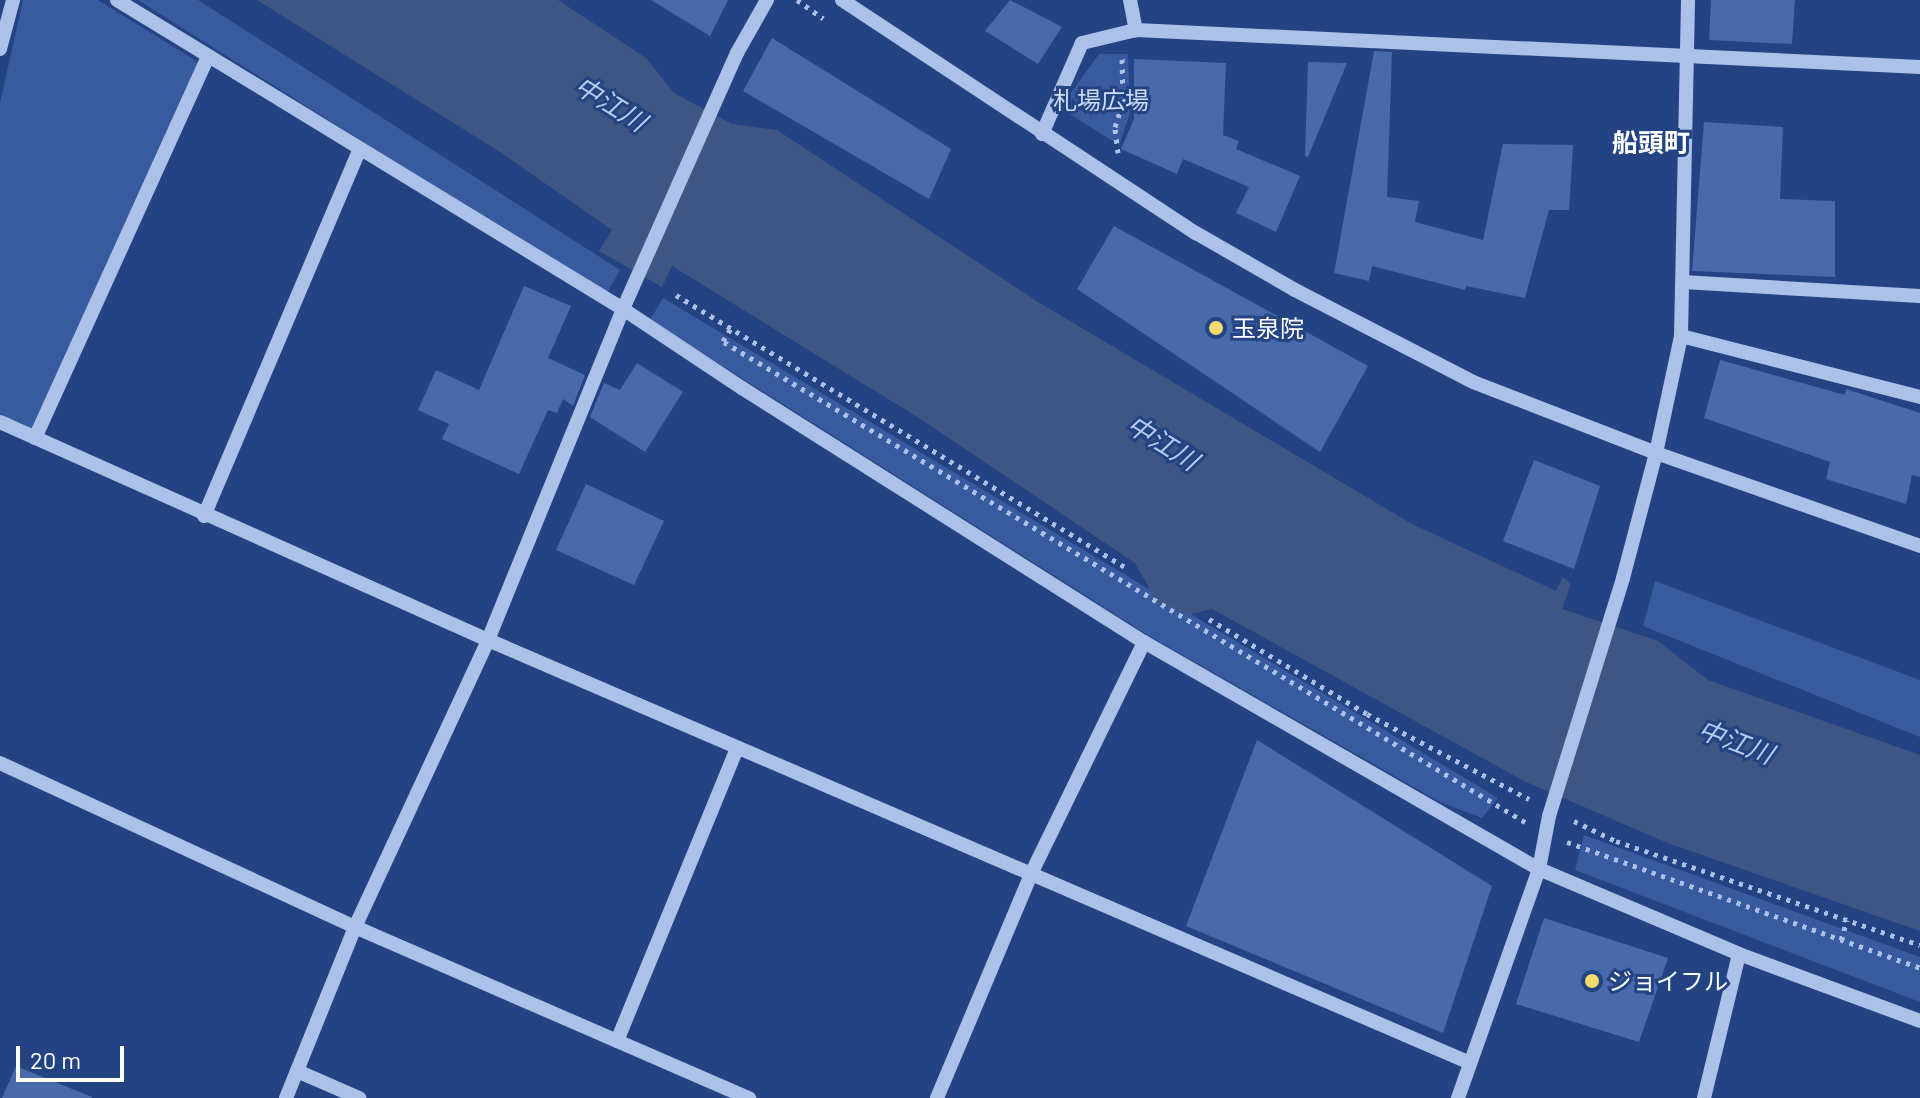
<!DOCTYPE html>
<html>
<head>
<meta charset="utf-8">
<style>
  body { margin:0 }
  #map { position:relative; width:1920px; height:1098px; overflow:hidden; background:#244383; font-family:Barlow,"Noto Sans JP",sans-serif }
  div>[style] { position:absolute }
  .green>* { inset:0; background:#385ba0 }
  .water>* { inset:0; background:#3f5685 }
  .building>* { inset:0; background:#486aaa }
  .path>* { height:5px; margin-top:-2.5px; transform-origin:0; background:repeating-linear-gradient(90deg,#acc1e8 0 4px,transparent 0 10px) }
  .minor>* { height:14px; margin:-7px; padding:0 7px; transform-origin:7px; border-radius:7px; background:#acc1e8 }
  .minor-bridge>* { height:14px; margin:-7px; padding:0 7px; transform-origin:7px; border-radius:7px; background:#acc1e8 }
  .dots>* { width:22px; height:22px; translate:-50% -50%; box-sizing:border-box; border:4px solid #244383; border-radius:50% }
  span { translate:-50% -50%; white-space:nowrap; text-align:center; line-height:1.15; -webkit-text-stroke:6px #244383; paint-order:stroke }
  .park-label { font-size:24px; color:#cfddf6 }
  .poi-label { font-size:24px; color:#fff }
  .left { translate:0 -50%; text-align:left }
  .water-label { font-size:26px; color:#b7cbef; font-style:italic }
  .neighbourhood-label { font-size:26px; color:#fff; font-weight:700 }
  .scale { position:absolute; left:16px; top:1046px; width:108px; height:36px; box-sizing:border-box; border:4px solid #fff; border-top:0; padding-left:10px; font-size:24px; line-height:28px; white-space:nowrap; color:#fff; -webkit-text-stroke:6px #244383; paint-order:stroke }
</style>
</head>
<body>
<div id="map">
  <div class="green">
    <div style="clip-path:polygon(23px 0,98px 0,198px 62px,31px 430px,0 416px,0 103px)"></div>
    <div style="clip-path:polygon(138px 0,198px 0,620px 270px,606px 295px)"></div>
    <div style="clip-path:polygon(1099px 54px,1128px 54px,1130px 113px,1119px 145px,1060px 108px)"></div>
    <div style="clip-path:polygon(663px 298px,1498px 798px,1482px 818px,1440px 802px,1151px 637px,650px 320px)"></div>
    <div style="clip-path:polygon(1655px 581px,1920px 680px,1920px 737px,1643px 626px)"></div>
    <div style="clip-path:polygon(1584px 835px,1920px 957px,1920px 1002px,1575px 870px)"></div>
  </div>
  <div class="water">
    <div style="clip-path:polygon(257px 0,558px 0,646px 58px,674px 93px,732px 124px,777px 130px,1038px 302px,1412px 524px,1556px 591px,1563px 577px,1571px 584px,1562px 609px,1658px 641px,1708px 680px,1920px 755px,1920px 931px,1665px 842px,1524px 781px,1212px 609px,1187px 615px,1157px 602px,1135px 563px,919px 418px,672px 266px,662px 287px,599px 251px,612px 230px,500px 152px)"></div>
  </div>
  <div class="building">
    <div style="clip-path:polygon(651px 0,728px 0,710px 36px)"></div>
    <div style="clip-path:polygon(1010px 0,1062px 27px,1038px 64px,985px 31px)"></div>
    <div style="clip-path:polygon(1711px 0,1795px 0,1792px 44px,1709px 40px)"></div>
    <div style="clip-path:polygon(772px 38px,951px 149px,929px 199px,743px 91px)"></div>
    <div style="clip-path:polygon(1374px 51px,1392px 52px,1387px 197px,1419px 201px,1415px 222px,1483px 240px,1503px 144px,1573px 145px,1569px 210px,1549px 210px,1525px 298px,1466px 286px,1465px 290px,1372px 266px,1369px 281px,1334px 273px)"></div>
    <div style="clip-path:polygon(1134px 59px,1226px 63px,1223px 135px,1239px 141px,1236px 149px,1300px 176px,1276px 232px,1236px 213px,1249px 187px,1183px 159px,1177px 174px,1121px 149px,1134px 119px)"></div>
    <div style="clip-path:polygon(1308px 62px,1347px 63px,1308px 157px,1305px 156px)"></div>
    <div style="clip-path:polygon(1704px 122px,1783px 127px,1780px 199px,1835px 201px,1835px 277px,1692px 271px)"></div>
    <div style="clip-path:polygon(1114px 226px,1368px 366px,1320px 452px,1077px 289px)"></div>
    <div style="clip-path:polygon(524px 286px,571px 306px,548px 358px,585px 375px,573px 406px,563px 399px,557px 413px,548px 410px,519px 474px,442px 439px,449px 424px,418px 410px,436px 370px,479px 390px)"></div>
    <div style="clip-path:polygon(1720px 360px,1845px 395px,1846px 389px,1920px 413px,1920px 477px,1912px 475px,1906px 504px,1826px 479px,1830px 462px,1704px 418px)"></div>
    <div style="clip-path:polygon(637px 363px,683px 392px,645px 452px,590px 417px,604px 383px,620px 390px)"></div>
    <div style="clip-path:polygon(1534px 460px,1600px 486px,1574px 569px,1503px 541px)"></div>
    <div style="clip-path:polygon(586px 484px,664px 521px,634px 585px,556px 550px)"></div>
    <div style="clip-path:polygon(1257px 740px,1492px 886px,1443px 1033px,1186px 926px)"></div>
    <div style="clip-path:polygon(1544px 918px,1668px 958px,1639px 1042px,1516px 1004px)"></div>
    <div style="clip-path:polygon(16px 1066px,92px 1097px,92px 1098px,2px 1098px)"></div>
  </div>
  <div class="path">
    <div style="left:797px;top:0;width:32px;rotate:35deg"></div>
    <div style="left:1118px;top:153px;width:26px;rotate:-97deg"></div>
    <div style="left:1115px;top:127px;width:25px;rotate:-72deg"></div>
    <div style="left:1123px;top:103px;width:46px;rotate:-91.2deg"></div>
    <div style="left:676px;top:295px;width:529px;rotate:31.22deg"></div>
    <div style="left:723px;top:341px;width:15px;rotate:-58deg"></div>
    <div style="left:724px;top:342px;width:934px;rotate:30.93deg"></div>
    <div style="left:1209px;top:619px;width:184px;rotate:31deg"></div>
    <div style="left:1367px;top:714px;width:183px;rotate:27.7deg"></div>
    <div style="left:1574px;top:821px;width:47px;rotate:25.5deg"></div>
    <div style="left:1616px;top:841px;width:321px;rotate:18.9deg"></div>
    <div style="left:1567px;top:842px;width:375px;rotate:19.6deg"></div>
    <div style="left:1841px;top:940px;width:21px;rotate:-73deg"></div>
  </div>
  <div class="minor">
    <div style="left:117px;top:0;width:593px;rotate:31.41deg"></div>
    <div style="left:623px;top:309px;width:143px;rotate:33.6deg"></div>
    <div style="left:742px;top:388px;width:476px;rotate:32.3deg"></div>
    <div style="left:1144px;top:642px;width:456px;rotate:29.9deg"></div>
    <div style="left:1539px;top:869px;width:217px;rotate:23deg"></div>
    <div style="left:1739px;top:954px;width:193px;rotate:20.3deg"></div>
    <div style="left:842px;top:0;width:424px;rotate:33.4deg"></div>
    <div style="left:1196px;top:233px;width:114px;rotate:29.9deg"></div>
    <div style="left:1295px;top:290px;width:200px;rotate:27.3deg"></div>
    <div style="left:1473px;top:382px;width:196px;rotate:21.2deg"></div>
    <div style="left:1656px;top:453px;width:280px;rotate:19.4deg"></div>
    <div style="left:1130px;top:0;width:31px;rotate:79deg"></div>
    <div style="left:0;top:49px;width:51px;rotate:-75.1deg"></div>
    <div style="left:1042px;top:134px;width:99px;rotate:-66.3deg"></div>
    <div style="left:1082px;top:43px;width:56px;rotate:-13.5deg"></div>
    <div style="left:1136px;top:30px;width:785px;rotate:2.7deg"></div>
    <div style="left:1683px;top:282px;width:237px;rotate:3.4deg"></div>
    <div style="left:1681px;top:336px;width:247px;rotate:14.3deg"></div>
    <div style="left:0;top:422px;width:534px;rotate:24.07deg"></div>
    <div style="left:488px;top:640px;width:1069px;rotate:23.3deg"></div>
    <div style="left:35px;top:438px;width:419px;rotate:-65.6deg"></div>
    <div style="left:204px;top:516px;width:399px;rotate:-67deg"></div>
    <div style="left:1623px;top:578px;width:129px;rotate:-75.2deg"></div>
    <div style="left:1656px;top:453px;width:120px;rotate:-77.9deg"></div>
    <div style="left:1681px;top:336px;width:336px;rotate:-88.8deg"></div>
    <div style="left:0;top:763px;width:391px;rotate:24.8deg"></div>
    <div style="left:355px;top:927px;width:430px;rotate:23.5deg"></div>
    <div style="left:617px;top:1041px;width:317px;rotate:-67.7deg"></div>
    <div style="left:297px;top:1071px;width:68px;rotate:23.5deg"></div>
    <div style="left:286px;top:1098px;width:184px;rotate:-68deg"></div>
    <div style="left:355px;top:927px;width:316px;rotate:-65.1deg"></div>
    <div style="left:488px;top:640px;width:357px;rotate:-67.8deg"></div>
    <div style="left:623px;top:309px;width:280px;rotate:-66deg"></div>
    <div style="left:737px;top:53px;width:61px;rotate:-60.5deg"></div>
    <div style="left:937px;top:1098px;width:243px;rotate:-67.2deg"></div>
    <div style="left:1031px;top:874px;width:258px;rotate:-64deg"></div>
    <div style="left:1458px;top:1098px;width:243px;rotate:-70.5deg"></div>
    <div style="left:1539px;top:869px;width:54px;rotate:-79.3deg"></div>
    <div style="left:1704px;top:1098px;width:148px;rotate:-76.3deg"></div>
  </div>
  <div class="minor-bridge">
    <div style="left:1549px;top:816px;width:249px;rotate:-72.7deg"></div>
  </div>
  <div class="dots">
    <div style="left:1216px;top:328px;background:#f2da6f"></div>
    <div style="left:1592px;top:981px;background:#f2da6f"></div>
  </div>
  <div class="park-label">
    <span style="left:1101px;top:100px">札場広場</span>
  </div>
  <div class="poi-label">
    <span class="left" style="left:1232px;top:328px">玉泉院</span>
    <span class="left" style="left:1608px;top:981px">ジョイフル</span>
  </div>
  <div class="water-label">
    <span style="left:611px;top:103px;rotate:32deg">中江川</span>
    <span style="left:1163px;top:442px;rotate:32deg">中江川</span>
    <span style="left:1736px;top:741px;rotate:21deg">中江川</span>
  </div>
  <div class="neighbourhood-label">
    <span style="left:1651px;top:142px">船頭町</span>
  </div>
  <div class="scale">20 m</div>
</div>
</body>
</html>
